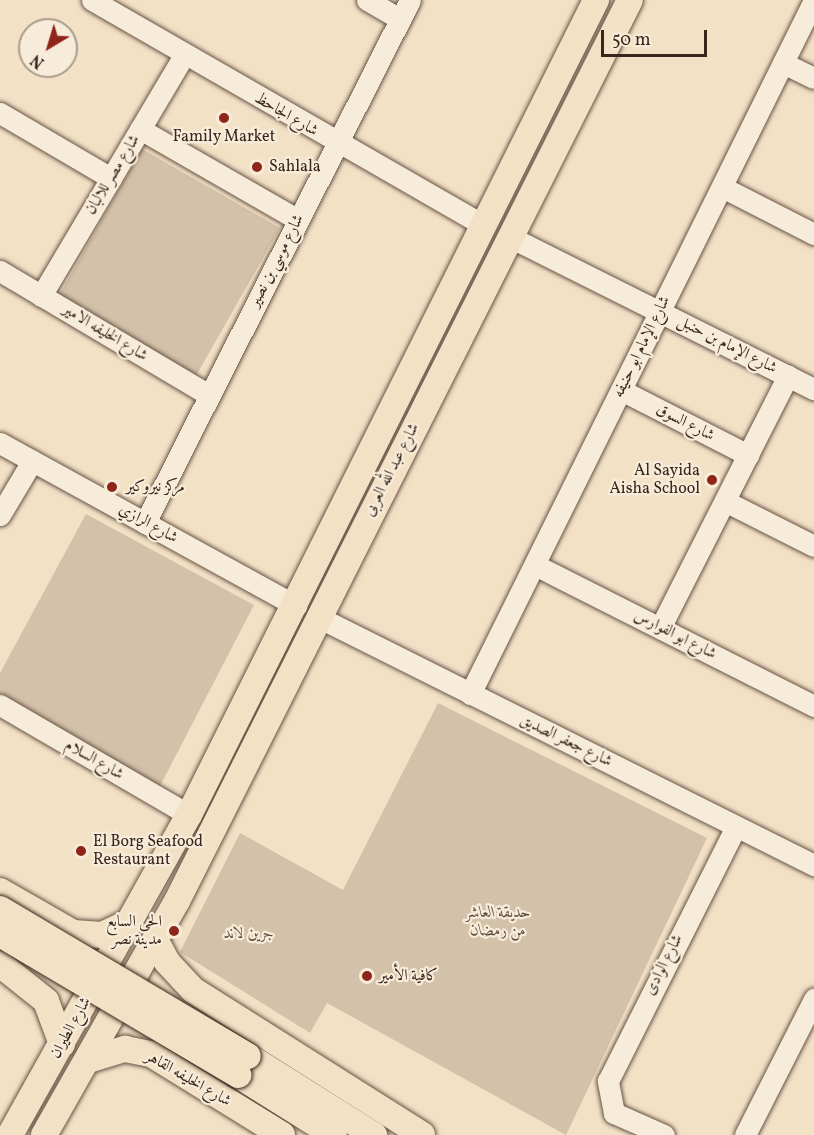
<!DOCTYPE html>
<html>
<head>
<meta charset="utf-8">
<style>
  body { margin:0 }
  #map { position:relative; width:814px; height:1135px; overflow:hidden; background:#f3e1c6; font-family:Vollkorn,Amiri,serif }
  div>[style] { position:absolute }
  .green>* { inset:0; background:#d3c1a9 }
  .roads { filter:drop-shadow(0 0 2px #685446) drop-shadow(0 0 2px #685446) }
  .minor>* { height:21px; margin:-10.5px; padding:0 10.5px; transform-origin:10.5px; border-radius:10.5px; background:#f7ecda }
  .major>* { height:26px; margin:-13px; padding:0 13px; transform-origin:13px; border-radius:13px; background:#f3e1c6 }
  .bridges { filter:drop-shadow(0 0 2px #39251b) drop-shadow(0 0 2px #39251b) }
  .major-bridge>* { height:26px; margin:-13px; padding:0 13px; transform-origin:13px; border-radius:13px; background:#f3e1c6 }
  .dots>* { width:16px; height:16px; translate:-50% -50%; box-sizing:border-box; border:3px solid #f7ecda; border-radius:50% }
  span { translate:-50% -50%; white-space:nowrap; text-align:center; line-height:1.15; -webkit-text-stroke:4.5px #f7ecda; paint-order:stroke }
  .street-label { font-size:16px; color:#39251b }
  .poi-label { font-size:16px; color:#39251b }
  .left { translate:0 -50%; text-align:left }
  .right { translate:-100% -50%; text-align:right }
  .park-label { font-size:16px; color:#604c3e; font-style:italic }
  .north { position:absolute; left:18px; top:18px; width:60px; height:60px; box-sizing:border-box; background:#f7ecda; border:2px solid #ab9c8e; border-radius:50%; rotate:218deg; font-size:16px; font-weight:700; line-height:24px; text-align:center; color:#39251b }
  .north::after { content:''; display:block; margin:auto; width:21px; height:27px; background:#8f2418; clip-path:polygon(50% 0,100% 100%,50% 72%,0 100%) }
  .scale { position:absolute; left:601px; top:30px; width:106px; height:27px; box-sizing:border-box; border:3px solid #39251b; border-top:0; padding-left:8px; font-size:18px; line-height:21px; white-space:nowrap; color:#39251b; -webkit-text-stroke:4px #f7ecda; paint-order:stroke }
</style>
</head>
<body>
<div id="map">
  <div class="green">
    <div style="clip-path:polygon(142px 149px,280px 228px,196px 376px,58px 297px)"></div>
    <div style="clip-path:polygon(86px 514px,254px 605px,160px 786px,0 696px,0 673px)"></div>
    <div style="clip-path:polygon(438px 703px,707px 838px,566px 1135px,327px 1003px,310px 1033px,180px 952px,240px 833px,343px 890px)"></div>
  </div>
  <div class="roads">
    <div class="minor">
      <div style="left:92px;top:0;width:451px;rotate:29.9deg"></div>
      <div style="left:367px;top:0;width:38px;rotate:30deg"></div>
      <div style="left:783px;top:63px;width:34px;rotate:26deg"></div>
      <div style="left:0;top:113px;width:129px;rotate:30.4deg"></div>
      <div style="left:140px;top:129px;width:182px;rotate:29.9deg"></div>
      <div style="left:722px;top:187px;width:103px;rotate:27.1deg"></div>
      <div style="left:510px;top:237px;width:340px;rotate:26.6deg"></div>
      <div style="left:0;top:271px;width:243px;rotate:30.7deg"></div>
      <div style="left:41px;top:296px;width:280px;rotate:-59.3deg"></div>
      <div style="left:621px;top:390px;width:143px;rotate:27.1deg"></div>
      <div style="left:0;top:443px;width:338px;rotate:28.8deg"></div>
      <div style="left:725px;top:501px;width:100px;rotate:26.8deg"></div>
      <div style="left:0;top:515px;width:63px;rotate:-59.3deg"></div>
      <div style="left:145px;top:523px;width:586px;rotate:-63.13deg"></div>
      <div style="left:535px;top:565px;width:313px;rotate:26.8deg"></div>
      <div style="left:318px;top:617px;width:555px;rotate:26.57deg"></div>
      <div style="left:660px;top:628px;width:283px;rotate:-63.1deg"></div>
      <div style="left:470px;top:694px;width:775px;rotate:-63.63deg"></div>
      <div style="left:0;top:705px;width:219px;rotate:30.2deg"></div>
      <div style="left:664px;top:1135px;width:55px;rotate:-156.3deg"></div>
      <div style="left:614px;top:1113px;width:33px;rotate:-101deg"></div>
      <div style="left:608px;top:1081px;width:285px;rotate:-63.3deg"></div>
      <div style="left:745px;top:1135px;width:153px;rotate:-63.1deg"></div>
    </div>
    <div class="major">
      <div style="left:0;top:891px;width:84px;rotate:29.9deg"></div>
      <div style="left:73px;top:933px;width:29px;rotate:4deg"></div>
      <div style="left:102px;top:935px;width:31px;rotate:-25deg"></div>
      <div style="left:156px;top:941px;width:24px;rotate:62deg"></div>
      <div style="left:167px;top:962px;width:38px;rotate:47deg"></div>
      <div style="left:193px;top:990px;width:271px;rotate:32.3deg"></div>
      <div style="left:0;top:964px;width:59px;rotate:38.8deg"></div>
      <div style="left:46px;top:1001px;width:46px;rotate:69.6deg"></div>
      <div style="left:248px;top:1056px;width:149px;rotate:32.1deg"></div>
      <div style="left:88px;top:1060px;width:39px;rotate:-17deg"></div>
      <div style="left:125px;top:1049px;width:26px;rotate:11deg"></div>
      <div style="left:151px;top:1054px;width:154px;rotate:31.7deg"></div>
      <div style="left:238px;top:1075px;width:113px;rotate:32deg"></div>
      <div style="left:10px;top:1135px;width:367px;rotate:-60.8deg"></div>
      <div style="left:189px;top:815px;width:911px;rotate:-63.46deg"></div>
      <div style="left:44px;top:1135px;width:269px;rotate:-60.4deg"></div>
      <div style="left:177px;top:901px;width:1008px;rotate:-63.31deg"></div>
    </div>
  </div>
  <div class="bridges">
    <div class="major-bridge">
      <div style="left:0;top:909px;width:288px;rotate:30.7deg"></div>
      <div style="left:0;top:934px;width:277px;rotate:30.6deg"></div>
    </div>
  </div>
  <div class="dots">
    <div style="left:224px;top:118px;background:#8f2418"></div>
    <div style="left:257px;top:167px;background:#8f2418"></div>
    <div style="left:712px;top:480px;background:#8f2418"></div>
    <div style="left:112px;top:487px;background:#8f2418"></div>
    <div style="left:81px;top:851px;background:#8f2418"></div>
    <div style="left:174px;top:931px;background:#8f2418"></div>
    <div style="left:367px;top:976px;background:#8f2418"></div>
  </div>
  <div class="street-label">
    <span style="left:286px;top:115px;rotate:30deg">شارع الجاحظ</span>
    <span style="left:113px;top:175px;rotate:-59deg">شارع مصر للالبان</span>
    <span style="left:277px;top:261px;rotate:-63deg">شارع موسي بن نصير</span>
    <span style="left:105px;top:333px;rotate:31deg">شارع الخليفه الامير</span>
    <span style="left:727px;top:345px;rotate:27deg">شارع الإمام بن حنبل</span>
    <span style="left:642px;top:347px;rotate:-64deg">شارع الإمام ابو حنيفه</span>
    <span style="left:685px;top:423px;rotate:27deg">شارع السوق</span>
    <span style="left:392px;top:470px;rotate:-63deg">شارع عبد الله العربى</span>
    <span style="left:148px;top:524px;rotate:29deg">شارع الرازي</span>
    <span style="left:675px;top:635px;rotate:27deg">شارع ابو الفوارس</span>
    <span style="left:566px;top:741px;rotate:26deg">شارع جعفر الصديق</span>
    <span style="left:94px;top:760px;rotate:30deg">شارع السلام</span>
    <span style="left:664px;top:965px;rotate:-63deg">شارع الوادى</span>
    <span style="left:71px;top:1028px;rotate:-61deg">شارع الطيران</span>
    <span style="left:188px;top:1079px;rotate:30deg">شارع الخليفه القاهر</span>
  </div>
  <div class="poi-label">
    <span style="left:224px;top:137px">Family Market</span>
    <span class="left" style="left:269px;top:167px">Sahlala</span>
    <span class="right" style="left:700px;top:480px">Al Sayida<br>Aisha School</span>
    <span class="left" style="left:126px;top:487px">مركز نيروكير</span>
    <span class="left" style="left:93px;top:851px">El Borg Seafood<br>Restaurant</span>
    <span class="right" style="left:162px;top:931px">الحى السابع<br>مدينة نصر</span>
    <span class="left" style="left:379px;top:976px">كافية الأمير</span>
  </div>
  <div class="park-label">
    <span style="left:498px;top:922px">حديقة العاشر<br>من رمضان</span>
    <span style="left:249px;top:934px">جرين لاند</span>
  </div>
  <div class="north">N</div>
  <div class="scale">50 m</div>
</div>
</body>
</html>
